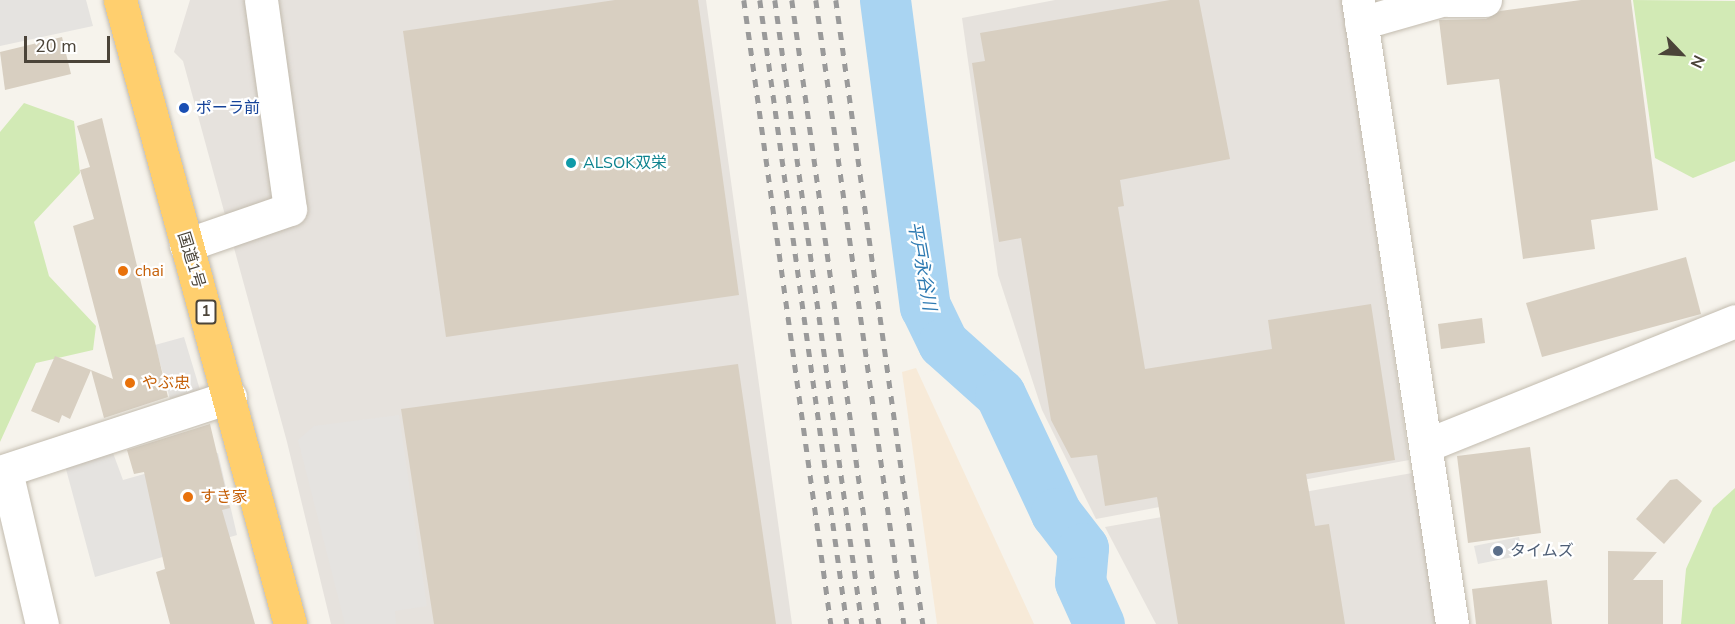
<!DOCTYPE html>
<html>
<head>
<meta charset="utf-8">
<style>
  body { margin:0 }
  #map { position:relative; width:1735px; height:624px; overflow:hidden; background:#f6f3ec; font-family:"Nunito Sans","Noto Sans JP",sans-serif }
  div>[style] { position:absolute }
  .commercial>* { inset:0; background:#f7ead8 }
  .industrial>* { inset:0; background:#e6e2dd }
  .green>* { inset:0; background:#d2eab5 }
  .parking>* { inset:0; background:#e5e3e0 }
  .river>* { height:51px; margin:-25.5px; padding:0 25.5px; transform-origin:25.5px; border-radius:25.5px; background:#a9d4f2 }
  .building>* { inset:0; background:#d8cfc1 }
  .roads { filter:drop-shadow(0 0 2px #c2bbae) drop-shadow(0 0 2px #c2bbae) }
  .minor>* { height:33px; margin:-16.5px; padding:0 16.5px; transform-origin:16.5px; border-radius:16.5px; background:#fff }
  .highway>* { height:33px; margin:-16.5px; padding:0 16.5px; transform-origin:16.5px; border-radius:16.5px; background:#ffcf6e }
  .rail>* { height:4.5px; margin-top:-2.25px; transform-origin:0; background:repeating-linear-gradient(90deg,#9a9a9a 0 8px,transparent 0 16px) }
  .dots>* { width:16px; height:16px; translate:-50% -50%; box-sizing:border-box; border:3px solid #fff; border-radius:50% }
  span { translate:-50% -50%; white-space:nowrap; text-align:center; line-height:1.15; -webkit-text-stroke:4.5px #fff; paint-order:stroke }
  .shield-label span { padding:2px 4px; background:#fff; border:2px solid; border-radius:4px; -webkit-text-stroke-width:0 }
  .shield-label { font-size:15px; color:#4b4439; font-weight:700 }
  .transit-label { font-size:16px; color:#164399 }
  .left { translate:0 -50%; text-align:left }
  .culture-label { font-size:16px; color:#0d838f }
  .street-label { font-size:16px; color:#4b4439 }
  .food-label { font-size:16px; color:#c56008 }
  .service-label { font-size:16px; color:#4e5e75 }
  .water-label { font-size:18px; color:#2e7ab2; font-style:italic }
  .north { position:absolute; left:1651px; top:24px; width:60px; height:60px; -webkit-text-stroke:4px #fff; paint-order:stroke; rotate:115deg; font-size:16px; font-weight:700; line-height:24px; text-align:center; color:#4b4439 }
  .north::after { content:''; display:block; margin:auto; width:21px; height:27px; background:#4b4439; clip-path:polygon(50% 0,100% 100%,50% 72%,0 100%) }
  .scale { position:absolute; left:24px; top:36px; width:86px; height:27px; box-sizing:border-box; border:3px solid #4b4439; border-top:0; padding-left:8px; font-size:18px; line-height:21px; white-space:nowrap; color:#4b4439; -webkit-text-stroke:4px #fff; paint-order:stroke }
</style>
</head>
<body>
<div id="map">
  <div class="commercial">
    <div style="clip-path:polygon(916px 368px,1034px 624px,937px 624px,902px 372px)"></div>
  </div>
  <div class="industrial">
    <div style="clip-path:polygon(190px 0,706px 0,792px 624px,331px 624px,287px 442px,183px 61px,174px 52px)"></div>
    <div style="clip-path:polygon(1055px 0,1342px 0,1409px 460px,1096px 519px,1042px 410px,998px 275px,962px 18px)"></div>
    <div style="clip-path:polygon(1418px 472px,1436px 624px,1156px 624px,1105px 527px)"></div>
  </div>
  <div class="green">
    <div style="clip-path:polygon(1633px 0,1735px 1px,1735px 161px,1693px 178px,1655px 158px)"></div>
    <div style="clip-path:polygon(24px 103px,74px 121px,80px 173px,34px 222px,49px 276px,96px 326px,93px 350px,36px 363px,0 442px,0 132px)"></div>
    <div style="clip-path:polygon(1735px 488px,1735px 624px,1681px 624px,1686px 569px,1713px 508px)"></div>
  </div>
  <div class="parking">
    <div style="clip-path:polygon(0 0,86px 0,93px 26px,0 46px)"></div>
    <div style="clip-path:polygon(184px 337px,200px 390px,170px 399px,155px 345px)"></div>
    <div style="clip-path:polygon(399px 415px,427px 606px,395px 611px,396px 624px,345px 624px,298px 440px,314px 426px)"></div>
    <div style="clip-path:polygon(109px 442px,123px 480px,218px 453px,237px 535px,95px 577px,63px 458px)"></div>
    <div style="clip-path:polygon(1519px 537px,1523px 555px,1478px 564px,1474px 546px)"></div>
  </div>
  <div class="river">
    <div style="left:885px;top:0;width:309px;rotate:82.6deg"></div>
    <div style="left:925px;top:306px;width:41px;rotate:64.1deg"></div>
    <div style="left:943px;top:343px;width:76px;rotate:41.8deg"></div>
    <div style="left:1000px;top:394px;width:132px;rotate:64.8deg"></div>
    <div style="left:1056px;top:513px;width:44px;rotate:52.4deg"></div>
    <div style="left:1083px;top:548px;width:34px;rotate:95deg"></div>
    <div style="left:1080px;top:582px;width:46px;rotate:65.7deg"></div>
  </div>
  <div class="building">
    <div style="clip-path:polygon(615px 0,698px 0,739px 295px,446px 337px,403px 31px)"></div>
    <div style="clip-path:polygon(1170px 0,1199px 0,1230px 159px,1120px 180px,1124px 206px,1118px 207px,1145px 369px,1272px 349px,1268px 320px,1371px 304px,1395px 460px,1306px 474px,1315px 526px,1329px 524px,1345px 624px,1178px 624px,1157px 497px,1105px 506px,1097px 455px,1071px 458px,1051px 420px,1021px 238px,999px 242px,972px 63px,985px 61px,980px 33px)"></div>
    <div style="clip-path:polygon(1581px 0,1631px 0,1658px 210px,1591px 220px,1595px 249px,1523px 259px,1499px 79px,1447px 85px,1439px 20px,1486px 19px,1500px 11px)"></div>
    <div style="clip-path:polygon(62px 37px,71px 74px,5px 90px,0 52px)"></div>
    <div style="clip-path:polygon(102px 118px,168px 397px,104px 418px,91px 370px,113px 379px,73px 226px,94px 219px,80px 170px,90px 167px,77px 126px)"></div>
    <div style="clip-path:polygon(1686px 257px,1701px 314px,1542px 357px,1526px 303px)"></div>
    <div style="clip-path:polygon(1482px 318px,1485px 343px,1441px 349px,1438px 324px)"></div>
    <div style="clip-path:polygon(55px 356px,91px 370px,70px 419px,62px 415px,59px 423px,31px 411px)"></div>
    <div style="clip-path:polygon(738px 364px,776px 624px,434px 624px,401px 409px)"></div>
    <div style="clip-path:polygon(210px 424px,230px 508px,222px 510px,255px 624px,170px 624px,156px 572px,165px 569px,144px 472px,134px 474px,127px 450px)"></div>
    <div style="clip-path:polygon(1530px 447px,1541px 533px,1468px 543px,1457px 456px)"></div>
    <div style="clip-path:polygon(1677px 479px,1702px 501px,1664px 544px,1636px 519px,1670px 480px)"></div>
    <div style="clip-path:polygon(1608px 551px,1657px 552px,1633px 580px,1663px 580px,1663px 624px,1608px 624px)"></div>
    <div style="clip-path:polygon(1547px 580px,1552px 624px,1476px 624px,1472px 589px)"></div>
  </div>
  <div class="roads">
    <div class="minor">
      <div style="left:1358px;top:0;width:631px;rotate:81.43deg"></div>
      <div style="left:1448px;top:0;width:37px"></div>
      <div style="left:1361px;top:23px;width:83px;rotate:-16deg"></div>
      <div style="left:186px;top:245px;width:110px;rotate:-19.1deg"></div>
      <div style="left:290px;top:209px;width:211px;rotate:-97.9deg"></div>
      <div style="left:1427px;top:445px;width:332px;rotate:-21.9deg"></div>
      <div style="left:6px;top:471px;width:157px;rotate:76.8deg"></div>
      <div style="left:0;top:472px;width:242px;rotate:-18.1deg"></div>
    </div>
    <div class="highway">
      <div style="left:120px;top:0;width:647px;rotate:74.76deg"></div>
    </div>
  </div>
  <div class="rail">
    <div style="left:744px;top:0;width:630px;rotate:82.06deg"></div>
    <div style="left:760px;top:0;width:630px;rotate:82.06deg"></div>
    <div style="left:775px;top:0;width:630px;rotate:82.06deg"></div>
    <div style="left:792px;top:0;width:630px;rotate:82.06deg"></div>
    <div style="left:816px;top:0;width:630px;rotate:81.97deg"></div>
    <div style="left:836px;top:0;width:630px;rotate:82.06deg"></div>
  </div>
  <div class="dots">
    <div style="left:184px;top:108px;background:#1a4fb4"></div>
    <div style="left:571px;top:163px;background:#0f9aa8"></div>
    <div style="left:123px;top:271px;background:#e8710a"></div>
    <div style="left:130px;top:383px;background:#e8710a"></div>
    <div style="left:188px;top:497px;background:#e8710a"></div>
    <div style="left:1498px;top:551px;background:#5c6f8a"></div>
  </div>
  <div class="shield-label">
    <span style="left:206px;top:312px">1</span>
  </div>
  <div class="transit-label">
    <span class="left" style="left:196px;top:108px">ポーラ前</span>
  </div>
  <div class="culture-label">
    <span class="left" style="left:583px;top:163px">ALSOK双栄</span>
  </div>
  <div class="street-label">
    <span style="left:191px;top:260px;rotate:73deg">国道1号</span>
  </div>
  <div class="food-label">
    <span class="left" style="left:135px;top:271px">chai</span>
    <span class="left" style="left:142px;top:383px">やぶ忠</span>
    <span class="left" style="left:200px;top:497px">すき家</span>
  </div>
  <div class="service-label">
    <span class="left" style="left:1510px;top:551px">タイムズ</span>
  </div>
  <div class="water-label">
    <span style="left:922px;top:266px;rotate:80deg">平戸永谷川</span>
  </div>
  <div class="north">N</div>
  <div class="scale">20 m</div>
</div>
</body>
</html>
